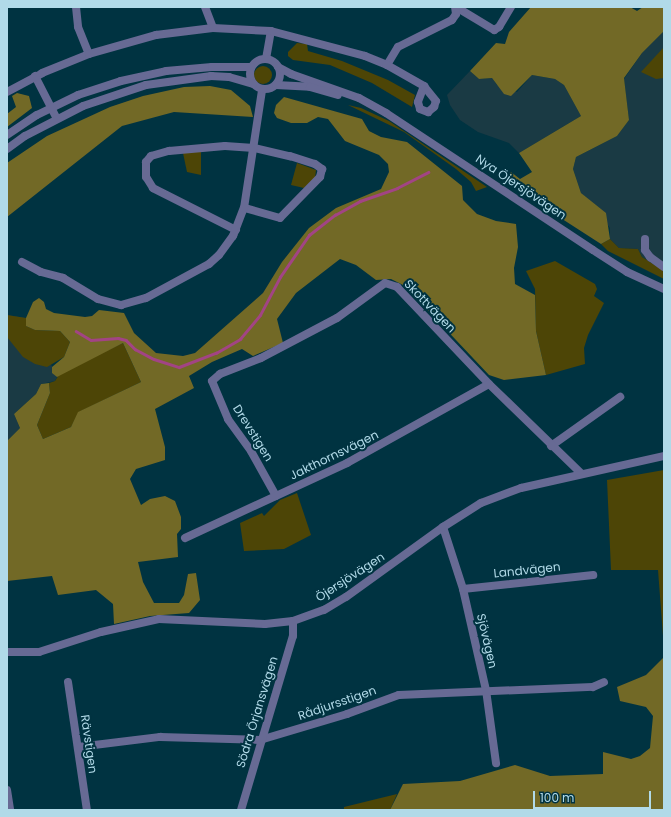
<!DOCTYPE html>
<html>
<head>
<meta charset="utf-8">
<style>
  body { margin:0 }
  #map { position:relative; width:671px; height:817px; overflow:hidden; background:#003341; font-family:Poppins,sans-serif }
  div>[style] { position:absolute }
  .built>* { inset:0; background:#1a3a44 }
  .green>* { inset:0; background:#4d4506 }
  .round { border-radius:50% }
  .forest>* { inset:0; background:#726926 }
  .stream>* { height:2.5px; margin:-1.25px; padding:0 1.25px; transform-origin:1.25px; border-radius:1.25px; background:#a24484 }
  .minor>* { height:8px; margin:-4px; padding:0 4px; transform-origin:4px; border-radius:4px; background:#676a94 }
  .tertiary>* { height:8px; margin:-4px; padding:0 4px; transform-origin:4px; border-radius:4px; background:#676a94 }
  .tertiary>.ring { margin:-4px; padding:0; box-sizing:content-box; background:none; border:8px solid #676a94; border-radius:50% }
  span { translate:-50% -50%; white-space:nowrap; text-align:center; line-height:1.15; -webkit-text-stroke:4px #003341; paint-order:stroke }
  .street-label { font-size:12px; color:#b1dae8 }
  .frame { position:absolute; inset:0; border:8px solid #b1dae8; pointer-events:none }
  .scale { position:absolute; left:533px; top:791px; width:118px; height:18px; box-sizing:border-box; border:2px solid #b1dae8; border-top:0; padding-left:5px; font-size:12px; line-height:14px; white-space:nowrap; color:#b1dae8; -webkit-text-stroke:3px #003341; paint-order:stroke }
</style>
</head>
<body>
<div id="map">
  <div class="built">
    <div style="clip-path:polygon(664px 31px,664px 271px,642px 257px,638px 249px,619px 248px,610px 239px,610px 228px,593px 204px,581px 193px,573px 169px,576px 157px,617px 136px,629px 120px,624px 79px,642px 53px)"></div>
    <div style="clip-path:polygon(470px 71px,479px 79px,492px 78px,497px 85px,517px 92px,532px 75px,555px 79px,564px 85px,581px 116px,519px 153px,509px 143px,478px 132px,460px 120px,450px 105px,447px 95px)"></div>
    <div style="clip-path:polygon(7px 315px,26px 318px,26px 326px,35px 330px,57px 377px,55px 381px,41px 384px,36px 394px,14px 414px,20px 428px,7px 441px)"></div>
  </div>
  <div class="green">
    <div style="clip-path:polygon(297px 43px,307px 44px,308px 51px,342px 61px,388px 80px,415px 95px,412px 107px,372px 83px,330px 65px,293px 60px,288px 56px,288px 52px)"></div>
    <div style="clip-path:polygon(664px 47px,664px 78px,656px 79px,641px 72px)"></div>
    <div class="round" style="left:254px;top:66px;width:18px;height:18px"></div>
    <div style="clip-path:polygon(348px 105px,361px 108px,389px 121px,487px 187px,476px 191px,471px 182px,456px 169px,404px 132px)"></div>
    <div style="clip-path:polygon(201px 151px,201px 175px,187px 172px,183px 153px)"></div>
    <div style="clip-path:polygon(297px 163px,316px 170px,315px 178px,304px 188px,291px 185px)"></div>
    <div style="clip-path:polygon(610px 239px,619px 248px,638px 249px,642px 257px,664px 271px,664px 279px,608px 251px,601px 244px)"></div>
    <div style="clip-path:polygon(555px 261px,595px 284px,597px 289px,594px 296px,604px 303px,588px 335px,584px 348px,585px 364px,546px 375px,536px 331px,535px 289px,526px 271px)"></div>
    <div style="clip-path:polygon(7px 315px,26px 318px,26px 326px,35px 330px,60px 331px,70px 342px,64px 357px,47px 367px,35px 364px,23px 357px,7px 337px)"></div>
    <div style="clip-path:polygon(123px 343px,141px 382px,79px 412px,71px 427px,43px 439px,37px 425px,50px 393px,49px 383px,55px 381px,60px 373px)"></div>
    <div style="clip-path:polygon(664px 470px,664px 649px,658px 570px,611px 570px,607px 480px)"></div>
    <div style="clip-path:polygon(297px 493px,311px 535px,284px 549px,244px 551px,240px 523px,262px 513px,264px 516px,280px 500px)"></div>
    <div style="clip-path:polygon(397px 794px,390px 810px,344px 810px,344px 807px)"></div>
  </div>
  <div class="forest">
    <div style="clip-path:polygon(531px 7px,630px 7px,637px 11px,643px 7px,664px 7px,664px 31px,642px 53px,624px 78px,629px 120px,617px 136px,576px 157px,573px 169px,581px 193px,606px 213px,610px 239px,601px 244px,525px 195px,509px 181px,507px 175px,511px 172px,520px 179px,532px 172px,519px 153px,581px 116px,564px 85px,555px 79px,532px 75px,511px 96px,504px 94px,492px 78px,479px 79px,470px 71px,496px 43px,505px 44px,509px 32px)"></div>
    <div style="clip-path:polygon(210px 86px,231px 90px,250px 106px,253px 117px,174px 112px,122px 126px,7px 217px,7px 163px,47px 136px,110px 107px,143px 96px,184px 87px)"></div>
    <div style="clip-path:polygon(17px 93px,29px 96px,32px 108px,7px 127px,7px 114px,16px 107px,12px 96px)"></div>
    <div style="clip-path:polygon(284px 97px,362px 119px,369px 131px,381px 137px,407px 142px,462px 186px,463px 200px,477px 214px,496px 221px,516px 224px,518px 247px,514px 268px,515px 284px,535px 295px,536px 331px,546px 375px,504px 380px,489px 375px,405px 286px,391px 279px,376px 280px,356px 265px,340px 259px,296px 293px,277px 319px,283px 343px,253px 356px,242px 349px,212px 362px,189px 376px,194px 388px,155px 409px,165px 447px,165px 460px,136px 469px,130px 479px,141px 505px,150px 499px,165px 496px,175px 501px,181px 517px,181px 529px,177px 534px,178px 557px,138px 562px,143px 582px,154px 603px,179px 603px,184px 595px,188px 574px,196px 573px,200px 600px,189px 613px,150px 616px,114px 624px,113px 604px,96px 590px,58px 595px,52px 576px,7px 581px,7px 441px,20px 428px,14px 414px,36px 394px,41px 384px,49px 383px,50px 393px,37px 425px,43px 439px,71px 427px,78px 412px,141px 382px,123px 343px,57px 377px,52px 373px,52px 367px,64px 357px,70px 342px,60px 331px,35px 330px,26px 326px,26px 318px,33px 302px,39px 298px,44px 302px,46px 309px,54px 313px,85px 317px,92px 316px,99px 310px,124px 313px,134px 333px,156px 353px,183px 356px,195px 353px,263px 293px,282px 262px,309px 228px,336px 208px,381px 189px,389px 172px,388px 164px,379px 155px,345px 141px,328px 119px,318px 117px,307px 123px,291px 123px,277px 118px,274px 113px,276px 105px)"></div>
    <div style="clip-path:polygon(664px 657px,664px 810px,390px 810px,403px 784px,460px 781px,515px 765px,550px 776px,603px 774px,603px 752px,631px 759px,640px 756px,650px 748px,653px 716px,646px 707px,620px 701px,617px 687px,646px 675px)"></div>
  </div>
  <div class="stream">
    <div style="left:76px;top:331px;width:17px;rotate:31deg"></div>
    <div style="left:91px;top:340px;width:27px;rotate:-4deg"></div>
    <div style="left:118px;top:338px;width:8px;rotate:14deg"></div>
    <div style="left:126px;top:340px;width:13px;rotate:45deg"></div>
    <div style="left:135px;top:349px;width:21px;rotate:28deg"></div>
    <div style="left:154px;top:359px;width:26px;rotate:18deg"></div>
    <div style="left:179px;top:367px;width:40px;rotate:-21deg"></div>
    <div style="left:216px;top:353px;width:28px;rotate:-30deg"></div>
    <div style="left:240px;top:339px;width:31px;rotate:-50deg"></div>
    <div style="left:260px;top:315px;width:43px;rotate:-62.2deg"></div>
    <div style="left:280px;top:277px;width:51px;rotate:-55.4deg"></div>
    <div style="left:309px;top:235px;width:33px;rotate:-38deg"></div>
    <div style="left:335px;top:215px;width:29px;rotate:-29deg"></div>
    <div style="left:360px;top:201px;width:39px;rotate:-19deg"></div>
    <div style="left:397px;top:188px;width:35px;rotate:-27deg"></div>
  </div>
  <div class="minor">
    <div style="left:76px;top:7px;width:20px;rotate:84deg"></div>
    <div style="left:78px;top:27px;width:29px;rotate:68deg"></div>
    <div style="left:205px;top:7px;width:22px;rotate:69deg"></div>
    <div style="left:457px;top:10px;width:4px"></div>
    <div style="left:461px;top:10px;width:39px;rotate:31deg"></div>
    <div style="left:494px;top:30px;width:6px;rotate:-31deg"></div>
    <div style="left:499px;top:27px;width:23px;rotate:-59deg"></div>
    <div style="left:266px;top:59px;width:28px;rotate:-80deg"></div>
    <div style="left:387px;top:65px;width:21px;rotate:-59deg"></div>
    <div style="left:398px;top:47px;width:60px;rotate:-26.6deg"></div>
    <div style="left:452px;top:20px;width:7px;rotate:-56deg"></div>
    <div style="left:456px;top:14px;width:7px;rotate:-98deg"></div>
    <div style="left:35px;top:76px;width:48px;rotate:62.9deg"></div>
    <div style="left:7px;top:92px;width:40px;rotate:-28deg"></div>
    <div style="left:42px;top:73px;width:51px;rotate:-22deg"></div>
    <div style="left:89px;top:54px;width:70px;rotate:-15.8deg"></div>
    <div style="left:156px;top:35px;width:57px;rotate:-7deg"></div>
    <div style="left:213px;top:28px;width:58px;rotate:3deg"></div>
    <div style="left:271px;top:31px;width:97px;rotate:14.9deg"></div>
    <div style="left:365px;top:56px;width:24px;rotate:22deg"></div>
    <div style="left:387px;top:65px;width:43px;rotate:29.6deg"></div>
    <div style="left:424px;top:86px;width:17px;rotate:111deg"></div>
    <div style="left:418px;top:102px;width:7px;rotate:74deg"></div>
    <div style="left:420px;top:109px;width:9px;rotate:21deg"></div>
    <div style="left:428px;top:112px;width:8px;rotate:-40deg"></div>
    <div style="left:434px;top:107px;width:6px;rotate:-72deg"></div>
    <div style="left:436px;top:101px;width:19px;rotate:-129deg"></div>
    <div style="left:236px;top:230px;width:93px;rotate:-153.2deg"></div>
    <div style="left:153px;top:188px;width:13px;rotate:-122deg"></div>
    <div style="left:146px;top:177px;width:15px;rotate:-90deg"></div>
    <div style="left:146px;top:162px;width:8px;rotate:-50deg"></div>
    <div style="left:151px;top:156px;width:19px;rotate:-16deg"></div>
    <div style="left:169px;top:151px;width:56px;rotate:-5.1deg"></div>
    <div style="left:225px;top:146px;width:29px;rotate:4deg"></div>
    <div style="left:254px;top:148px;width:37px;rotate:13deg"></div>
    <div style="left:290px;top:156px;width:26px;rotate:18deg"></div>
    <div style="left:315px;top:164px;width:9px;rotate:36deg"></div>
    <div style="left:322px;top:169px;width:8px;rotate:104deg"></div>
    <div style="left:320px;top:177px;width:57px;rotate:134.3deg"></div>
    <div style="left:280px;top:218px;width:37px;rotate:-164deg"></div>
    <div style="left:645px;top:239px;width:11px;rotate:90deg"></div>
    <div style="left:645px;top:250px;width:9px;rotate:54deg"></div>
    <div style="left:650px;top:257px;width:17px;rotate:36deg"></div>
    <div style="left:22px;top:262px;width:21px;rotate:28deg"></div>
    <div style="left:41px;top:272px;width:23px;rotate:15deg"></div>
    <div style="left:63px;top:278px;width:41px;rotate:31deg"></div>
    <div style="left:98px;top:299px;width:24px;rotate:15deg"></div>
    <div style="left:121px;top:305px;width:26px;rotate:-16deg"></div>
    <div style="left:146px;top:298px;width:72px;rotate:-28.4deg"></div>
    <div style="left:209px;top:264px;width:13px;rotate:-42deg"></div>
    <div style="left:219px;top:255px;width:24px;rotate:-54deg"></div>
    <div style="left:233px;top:236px;width:30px;rotate:-69deg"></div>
    <div style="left:244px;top:208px;width:119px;rotate:-81.3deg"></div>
    <div style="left:551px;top:446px;width:85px;rotate:-35.4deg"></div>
    <div style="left:276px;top:496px;width:51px;rotate:-119.1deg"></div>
    <div style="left:251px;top:451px;width:39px;rotate:-126deg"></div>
    <div style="left:228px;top:419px;width:41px;rotate:-112.8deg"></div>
    <div style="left:212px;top:381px;width:11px;rotate:-41deg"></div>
    <div style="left:220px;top:374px;width:44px;rotate:-21.3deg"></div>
    <div style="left:261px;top:358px;width:86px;rotate:-27.8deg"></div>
    <div style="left:337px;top:318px;width:59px;rotate:-36.1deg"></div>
    <div style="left:385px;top:283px;width:13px;rotate:18deg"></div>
    <div style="left:397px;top:287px;width:134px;rotate:46.5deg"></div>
    <div style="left:489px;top:384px;width:129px;rotate:44.1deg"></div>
    <div style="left:443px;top:527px;width:65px;rotate:72.1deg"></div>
    <div style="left:463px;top:589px;width:104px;rotate:77.2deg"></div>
    <div style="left:486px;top:690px;width:74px;rotate:82.2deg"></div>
    <div style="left:185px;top:538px;width:179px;rotate:-24.8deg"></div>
    <div style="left:347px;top:463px;width:162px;rotate:-29.1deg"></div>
    <div style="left:463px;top:589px;width:131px;rotate:-6.1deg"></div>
    <div style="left:7px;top:652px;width:32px"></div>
    <div style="left:39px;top:652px;width:65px;rotate:-17.9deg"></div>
    <div style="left:101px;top:632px;width:59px;rotate:-12.6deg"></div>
    <div style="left:159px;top:619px;width:106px;rotate:2.7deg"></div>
    <div style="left:265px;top:624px;width:28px;rotate:-6deg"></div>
    <div style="left:293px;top:621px;width:33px;rotate:-20deg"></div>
    <div style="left:324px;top:610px;width:26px;rotate:-31deg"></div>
    <div style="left:346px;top:597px;width:120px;rotate:-35.8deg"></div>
    <div style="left:443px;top:527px;width:45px;rotate:-32.3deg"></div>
    <div style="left:481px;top:503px;width:43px;rotate:-20.6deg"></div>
    <div style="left:521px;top:488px;width:147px;rotate:-12.6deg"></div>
    <div style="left:68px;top:682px;width:129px;rotate:81.6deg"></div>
    <div style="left:78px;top:747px;width:83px;rotate:-7deg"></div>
    <div style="left:160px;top:737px;width:100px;rotate:1.7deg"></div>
    <div style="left:260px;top:740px;width:91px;rotate:-16.6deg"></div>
    <div style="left:347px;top:714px;width:55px;rotate:-20.1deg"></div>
    <div style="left:399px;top:695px;width:194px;rotate:-2.4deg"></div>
    <div style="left:593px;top:687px;width:12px;rotate:-24deg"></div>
    <div style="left:7px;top:790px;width:20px;rotate:81deg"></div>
    <div style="left:241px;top:810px;width:182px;rotate:-73.4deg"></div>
    <div style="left:293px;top:636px;width:15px;rotate:-90deg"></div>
  </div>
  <div class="tertiary">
    <div class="ring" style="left:250px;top:59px;width:22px;height:22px"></div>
    <div style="left:278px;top:67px;width:15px;rotate:28deg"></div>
    <div style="left:291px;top:74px;width:72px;rotate:19.4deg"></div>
    <div style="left:359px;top:98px;width:31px;rotate:29deg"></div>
    <div style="left:386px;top:113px;width:248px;rotate:33.5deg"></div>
    <div style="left:593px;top:250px;width:40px;rotate:32.9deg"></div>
    <div style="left:627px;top:272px;width:41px;rotate:24.7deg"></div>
    <div style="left:276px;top:85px;width:34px;rotate:3deg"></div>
    <div style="left:310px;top:87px;width:29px;rotate:16deg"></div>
    <div style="left:7px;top:135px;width:36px;rotate:-34deg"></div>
    <div style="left:37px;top:115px;width:46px;rotate:-26deg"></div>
    <div style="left:78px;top:95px;width:45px;rotate:-18deg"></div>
    <div style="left:121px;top:81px;width:46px;rotate:-12.5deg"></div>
    <div style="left:166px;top:71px;width:46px;rotate:-5deg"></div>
    <div style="left:212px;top:67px;width:39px"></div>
    <div style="left:7px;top:149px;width:22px;rotate:-36deg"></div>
    <div style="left:25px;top:136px;width:65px;rotate:-27.3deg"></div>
    <div style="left:83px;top:106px;width:66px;rotate:-18.4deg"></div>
    <div style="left:146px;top:85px;width:66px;rotate:-7.9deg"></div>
    <div style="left:211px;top:76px;width:18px;rotate:3deg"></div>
    <div style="left:229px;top:77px;width:25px;rotate:16deg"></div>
  </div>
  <div class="street-label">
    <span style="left:521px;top:187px;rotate:34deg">Nya Öjersjövägen</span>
    <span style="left:430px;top:306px;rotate:46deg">Skottvägen</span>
    <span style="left:253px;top:433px;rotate:58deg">Drevstigen</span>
    <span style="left:334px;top:455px;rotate:-26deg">Jakthornsvägen</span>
    <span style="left:527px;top:570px;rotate:-6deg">Landvägen</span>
    <span style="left:350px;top:577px;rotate:-33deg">Öjersjövägen</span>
    <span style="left:487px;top:641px;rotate:77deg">Sjövägen</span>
    <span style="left:337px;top:703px;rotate:-19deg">Rådjursstigen</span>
    <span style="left:257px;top:712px;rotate:-73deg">Södra Örjansvägen</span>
    <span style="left:89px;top:744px;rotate:82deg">Rävstigen</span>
  </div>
  <div class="frame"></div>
  <div class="scale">100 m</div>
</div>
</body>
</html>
